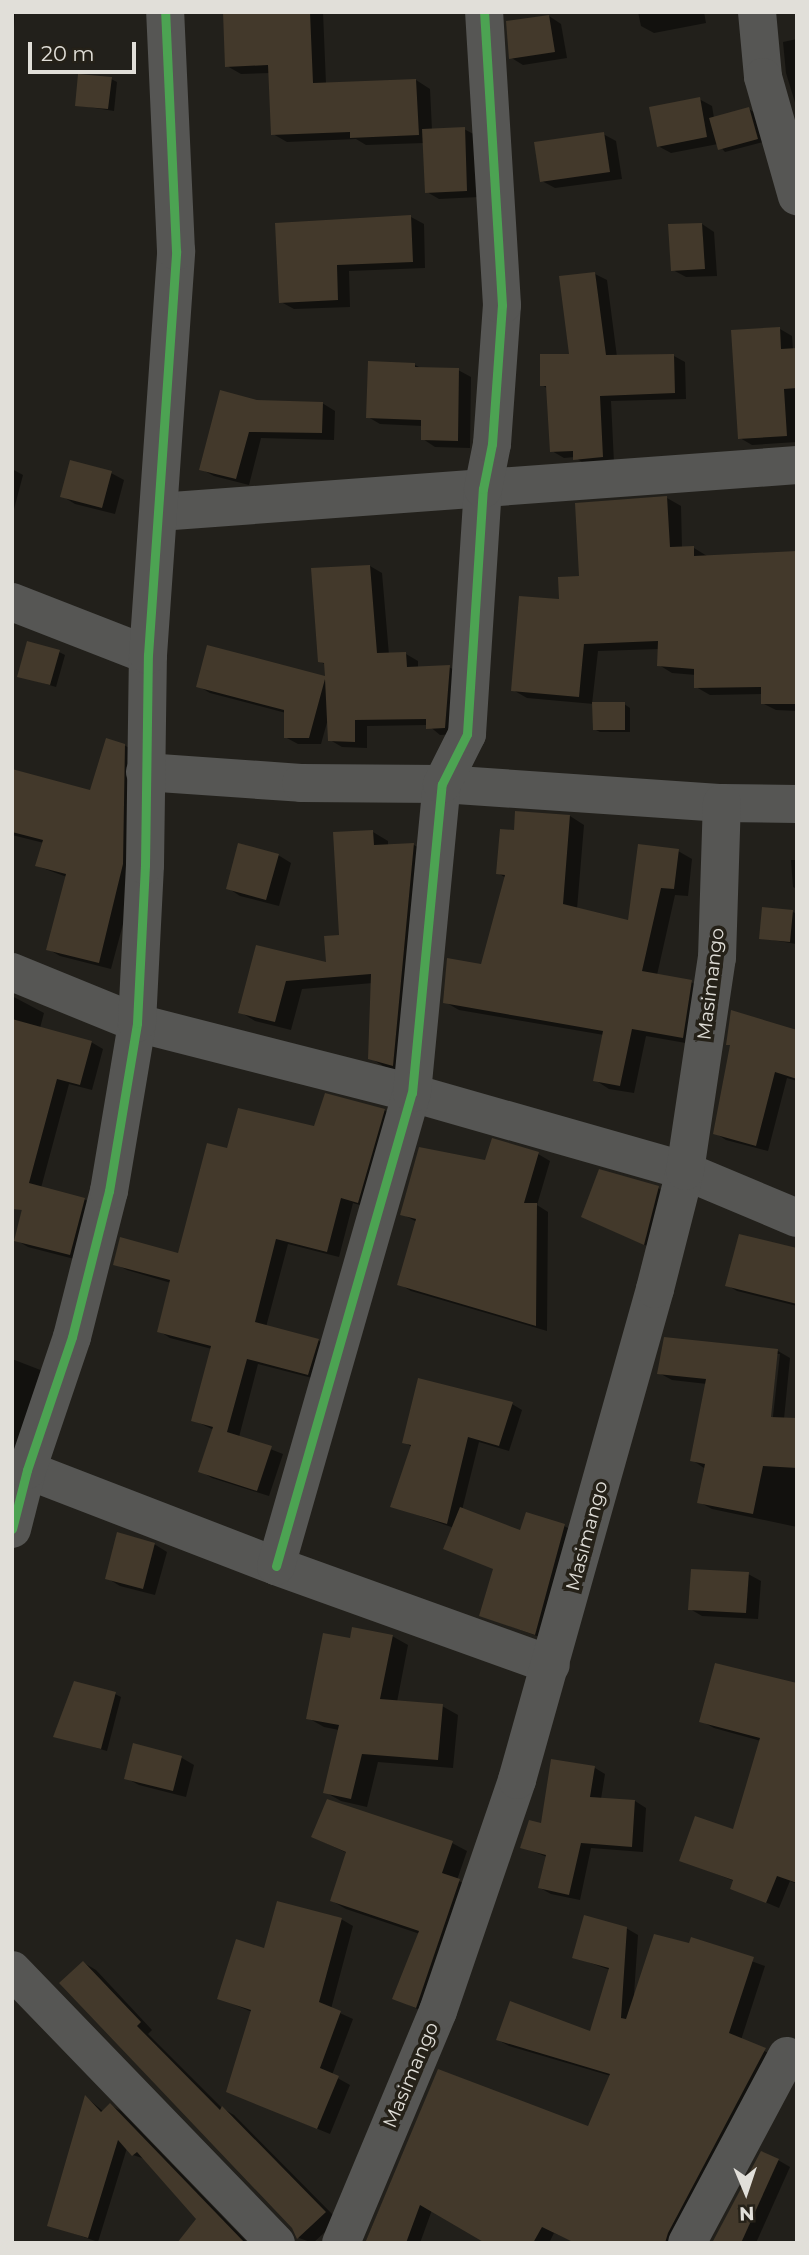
<!DOCTYPE html>
<html>
<head>
<meta charset="utf-8">
<style>
  body { margin:0 }
  #map { position:relative; width:809px; height:2255px; overflow:hidden; background:#22201b; font-family:Montserrat,sans-serif }
  div>[style] { position:absolute }
  .shadow>* { inset:0; background:#0007 }
  .building>* { inset:0; background:#43392b }
  .minor>* { height:38px; margin:-19px; padding:0 19px; transform-origin:19px; border-radius:19px; background:#565654 }
  .cycleway>* { height:9px; margin:-4.5px; padding:0 4.5px; transform-origin:4.5px; border-radius:4.5px; background:#4ca352 }
  span { translate:-50% -50%; white-space:nowrap; text-align:center; line-height:1.15; -webkit-text-stroke:7px #252118; paint-order:stroke }
  .street-label { font-size:19px; color:#e1dfd9 }
  .frame { position:absolute; inset:0; border:14px solid #e1dfd9; pointer-events:none }
  .north { position:absolute; left:711px; top:2157px; width:70px; height:70px; -webkit-text-stroke:5px #252118; paint-order:stroke; rotate:178deg; font-size:19px; font-weight:700; line-height:28px; text-align:center; color:#e1dfd9 }
  .north::after { content:''; display:block; margin:auto; width:24px; height:32px; background:#e1dfd9; clip-path:polygon(50% 0,100% 100%,50% 72%,0 100%) }
  .scale { position:absolute; left:28px; top:42px; width:108px; height:32px; box-sizing:border-box; border:4px solid #e1dfd9; border-top:0; padding-left:9px; font-size:21px; line-height:24px; white-space:nowrap; color:#e1dfd9; -webkit-text-stroke:5px #252118; paint-order:stroke }
</style>
</head>
<body>
<div id="map">
  <div class="shadow">
    <div style="clip-path:polygon(12px 12px,15px 12px,12px 60px)"></div>
    <div style="clip-path:polygon(225px 12px,323px 12px,326px 84px,416px 80px,430px 89px,432px 130px,464px 129px,477px 136px,479px 197px,439px 199px,427px 192px,424px 143px,366px 145px,356px 139px,287px 142px,273px 134px,270px 73px,241px 74px,227px 66px)"></div>
    <div style="clip-path:polygon(638px 12px,704px 12px,706px 23px,654px 33px,641px 26px)"></div>
    <div style="clip-path:polygon(549px 16px,561px 24px,567px 58px,523px 65px,510px 57px)"></div>
    <div style="clip-path:polygon(797px 39px,797px 109px,786px 73px,783px 42px)"></div>
    <div style="clip-path:polygon(111px 79px,117px 82px,114px 111px,76px 105px)"></div>
    <div style="clip-path:polygon(699px 99px,712px 106px,714px 118px,749px 109px,755px 113px,763px 142px,725px 152px,718px 144px,671px 153px,658px 146px)"></div>
    <div style="clip-path:polygon(603px 134px,616px 141px,622px 179px,555px 188px,542px 181px)"></div>
    <div style="clip-path:polygon(411px 217px,424px 224px,425px 268px,349px 271px,350px 307px,294px 309px,281px 302px,277px 225px)"></div>
    <div style="clip-path:polygon(702px 224px,714px 232px,717px 276px,686px 277px,673px 270px)"></div>
    <div style="clip-path:polygon(595px 274px,607px 280px,617px 357px,674px 356px,685px 362px,686px 399px,611px 401px,614px 463px,586px 465px,575px 457px,564px 458px,552px 451px,548px 389px,542px 385px,571px 355px)"></div>
    <div style="clip-path:polygon(780px 329px,792px 336px,793px 350px,797px 349px,797px 442px,752px 445px,740px 438px)"></div>
    <div style="clip-path:polygon(415px 365px,423px 369px,458px 370px,471px 377px,470px 448px,435px 447px,423px 439px,423px 426px,380px 424px,368px 417px)"></div>
    <div style="clip-path:polygon(257px 402px,322px 403px,335px 411px,334px 440px,261px 438px,249px 485px,214px 476px,201px 469px)"></div>
    <div style="clip-path:polygon(12px 469px,23px 475px,13px 513px,12px 512px)"></div>
    <div style="clip-path:polygon(111px 473px,124px 480px,115px 514px,75px 504px,62px 496px)"></div>
    <div style="clip-path:polygon(667px 498px,681px 506px,682px 548px,694px 548px,707px 556px,797px 662px,797px 711px,776px 710px,762px 703px,763px 694px,710px 695px,696px 687px,696px 675px,672px 673px,659px 665px,660px 649px,598px 651px,592px 704px,624px 704px,630px 708px,630px 732px,600px 732px,594px 729px,594px 704px,527px 698px,513px 690px,561px 601px,581px 578px)"></div>
    <div style="clip-path:polygon(370px 566px,382px 573px,389px 655px,406px 654px,418px 661px,418px 668px,449px 667px,461px 674px,457px 734px,440px 735px,428px 725px,367px 726px,367px 748px,342px 747px,330px 740px,328px 719px,321px 744px,298px 744px,285px 737px,286px 713px,210px 693px,198px 686px,327px 678px,326px 665px,319px 661px)"></div>
    <div style="clip-path:polygon(59px 652px,65px 655px,56px 687px,19px 676px)"></div>
    <div style="clip-path:polygon(124px 745px,136px 752px,134px 883px,111px 969px,60px 956px,48px 949px,67px 877px,37px 866px,44px 843px,12px 835px,12px 771px,92px 792px)"></div>
    <div style="clip-path:polygon(570px 816px,584px 825px,577px 909px,630px 922px,678px 851px,692px 859px,688px 896px,675px 895px,657px 975px,691px 982px,705px 990px,697px 1045px,646px 1036px,634px 1093px,609px 1089px,595px 1080px,604px 1035px,459px 1010px,445px 1002px,483px 966px,506px 878px,498px 873px,515px 832px)"></div>
    <div style="clip-path:polygon(373px 832px,388px 841px,388px 846px,414px 845px,429px 854px,408px 1073px,385px 1067px,370px 1058px,373px 983px,302px 989px,291px 1030px,255px 1021px,240px 1012px,257px 947px,328px 965px,341px 937px)"></div>
    <div style="clip-path:polygon(278px 855px,291px 863px,279px 906px,240px 896px,228px 888px)"></div>
    <div style="clip-path:polygon(791px 860px,797px 860px,797px 889px,793px 887px)"></div>
    <div style="clip-path:polygon(793px 912px,797px 914px,796px 944px,760px 938px)"></div>
    <div style="clip-path:polygon(12px 996px,44px 1013px,40px 1028px,91px 1042px,103px 1049px,92px 1090px,69px 1084px,41px 1188px,84px 1199px,96px 1206px,82px 1261px,28px 1247px,16px 1240px,28px 1192px,12px 1073px)"></div>
    <div style="clip-path:polygon(797px 1032px,797px 1081px,787px 1078px,768px 1151px,726px 1140px,715px 1133px)"></div>
    <div style="clip-path:polygon(384px 1110px,396px 1117px,370px 1208px,353px 1203px,339px 1257px,288px 1244px,266px 1327px,318px 1340px,329px 1347px,320px 1380px,258px 1364px,239px 1437px,283px 1454px,269px 1496px,212px 1478px,200px 1471px,214px 1430px,193px 1420px,212px 1349px,170px 1338px,159px 1331px,171px 1283px,127px 1270px,115px 1264px,179px 1255px,228px 1150px)"></div>
    <div style="clip-path:polygon(538px 1154px,550px 1161px,537px 1205px,548px 1212px,547px 1331px,411px 1291px,399px 1284px,417px 1222px,402px 1214px)"></div>
    <div style="clip-path:polygon(658px 1188px,671px 1195px,656px 1250px,596px 1223px)"></div>
    <div style="clip-path:polygon(785px 1247px,797px 1248px,797px 1306px,737px 1291px,727px 1285px)"></div>
    <div style="clip-path:polygon(evenodd,778px 1351px,790px 1358px,784px 1419px,797px 1420px,797px 1527px,712px 1509px,699px 1502px,704px 1468px,692px 1460px,707px 1384px,672px 1380px,659px 1373px,778px 1351px,776px 1354px,780px 1354px,772px 1425px,768px 1425px,776px 1354px)"></div>
    <div style="clip-path:polygon(12px 1359px,43px 1371px,12px 1461px)"></div>
    <div style="clip-path:polygon(512px 1404px,522px 1410px,509px 1451px,479px 1442px,462px 1510px,522px 1533px,564px 1526px,574px 1531px,545px 1639px,481px 1615px,495px 1570px,454px 1528px,392px 1506px,412px 1447px,404px 1442px)"></div>
    <div style="clip-path:polygon(154px 1544px,167px 1552px,155px 1595px,120px 1586px,107px 1578px)"></div>
    <div style="clip-path:polygon(748px 1574px,761px 1581px,758px 1619px,702px 1616px,690px 1609px)"></div>
    <div style="clip-path:polygon(392px 1636px,408px 1645px,397px 1702px,442px 1706px,458px 1715px,453px 1768px,378px 1762px,367px 1807px,341px 1801px,325px 1792px,339px 1730px,324px 1727px,308px 1718px,351px 1640px)"></div>
    <div style="clip-path:polygon(797px 1684px,797px 1884px,790px 1881px,779px 1908px,732px 1888px,734px 1881px,681px 1860px,734px 1832px,761px 1741px,714px 1728px,701px 1721px)"></div>
    <div style="clip-path:polygon(115px 1694px,121px 1697px,107px 1751px,55px 1736px)"></div>
    <div style="clip-path:polygon(134px 1745px,182px 1758px,194px 1765px,186px 1797px,139px 1785px,126px 1778px)"></div>
    <div style="clip-path:polygon(595px 1768px,605px 1774px,601px 1799px,635px 1801px,646px 1808px,643px 1852px,591px 1848px,580px 1900px,551px 1894px,540px 1888px,547px 1857px,522px 1847px)"></div>
    <div style="clip-path:polygon(313px 1837px,452px 1843px,467px 1851px,457px 1880px,474px 1889px,430px 2015px,394px 1998px,420px 1934px,346px 1909px,332px 1901px,347px 1853px)"></div>
    <div style="clip-path:polygon(341px 1919px,353px 1926px,331px 2009px,353px 2019px,332px 2075px,350px 2085px,330px 2134px,228px 2092px,252px 2012px,219px 1998px,266px 1951px)"></div>
    <div style="clip-path:polygon(626px 1928px,638px 1935px,634px 1995px,690px 1945px,692px 1939px,765px 1966px,741px 2040px,777px 2057px,679px 2243px,577px 2243px,554px 2233px,549px 2243px,488px 2243px,432px 2210px,420px 2243px,365px 2243px,439px 2071px,589px 2128px,611px 2076px,509px 2046px,498px 2040px,591px 2033px,610px 1970px,574px 1957px)"></div>
    <div style="clip-path:polygon(84px 1963px,96px 1970px,152px 2030px,148px 2034px,222px 2108px,234px 2115px,338px 2220px,313px 2243px,299px 2238px,293px 2227px)"></div>
    <div style="clip-path:polygon(87px 2098px,104px 2112px,110px 2105px,121px 2111px,248px 2243px,179px 2243px,198px 2219px,145px 2159px,133px 2155px,127px 2148px,98px 2242px,49px 2225px)"></div>
    <div style="clip-path:polygon(778px 2160px,790px 2167px,756px 2243px,714px 2243px)"></div>
  </div>
  <div class="building">
    <div style="clip-path:polygon(223px 12px,310px 12px,313px 83px,416px 79px,419px 135px,350px 138px,350px 132px,271px 135px,268px 65px,225px 67px)"></div>
    <div style="clip-path:polygon(549px 15px,555px 52px,509px 59px,506px 21px)"></div>
    <div style="clip-path:polygon(78px 74px,112px 77px,108px 109px,75px 106px)"></div>
    <div style="clip-path:polygon(700px 97px,707px 137px,657px 147px,649px 107px)"></div>
    <div style="clip-path:polygon(749px 107px,758px 139px,718px 150px,709px 118px)"></div>
    <div style="clip-path:polygon(465px 127px,467px 191px,425px 193px,422px 129px)"></div>
    <div style="clip-path:polygon(604px 132px,610px 172px,540px 182px,534px 142px)"></div>
    <div style="clip-path:polygon(411px 215px,413px 262px,337px 265px,338px 300px,279px 303px,275px 223px)"></div>
    <div style="clip-path:polygon(702px 223px,705px 269px,671px 271px,668px 224px)"></div>
    <div style="clip-path:polygon(595px 272px,606px 355px,674px 354px,675px 393px,600px 396px,603px 457px,573px 460px,573px 451px,550px 452px,546px 386px,540px 386px,540px 354px,569px 354px,559px 276px)"></div>
    <div style="clip-path:polygon(780px 327px,781px 349px,797px 348px,797px 388px,784px 389px,787px 436px,738px 439px,731px 330px)"></div>
    <div style="clip-path:polygon(368px 361px,415px 363px,415px 367px,459px 368px,458px 441px,421px 440px,421px 420px,366px 418px)"></div>
    <div style="clip-path:polygon(220px 390px,257px 400px,323px 402px,322px 433px,249px 432px,236px 479px,199px 470px)"></div>
    <div style="clip-path:polygon(70px 460px,112px 471px,102px 508px,60px 497px)"></div>
    <div style="clip-path:polygon(667px 496px,670px 547px,694px 546px,694px 556px,797px 551px,797px 704px,761px 704px,761px 687px,694px 688px,694px 669px,657px 666px,658px 641px,584px 644px,579px 697px,511px 691px,519px 596px,559px 599px,558px 577px,579px 576px,575px 503px)"></div>
    <div style="clip-path:polygon(370px 565px,377px 653px,406px 652px,407px 667px,450px 665px,445px 728px,426px 729px,426px 719px,355px 720px,355px 742px,328px 741px,325px 679px,309px 738px,284px 738px,284px 710px,196px 687px,207px 645px,325px 676px,324px 663px,318px 662px,311px 568px)"></div>
    <div style="clip-path:polygon(27px 641px,60px 650px,50px 685px,17px 677px)"></div>
    <div style="clip-path:polygon(592px 702px,625px 702px,625px 730px,593px 730px)"></div>
    <div style="clip-path:polygon(106px 738px,125px 744px,123px 864px,99px 963px,46px 950px,66px 874px,35px 866px,43px 840px,12px 832px,12px 769px,90px 790px)"></div>
    <div style="clip-path:polygon(515px 811px,570px 815px,563px 904px,628px 920px,638px 844px,679px 849px,674px 889px,661px 888px,642px 971px,692px 980px,683px 1038px,632px 1029px,620px 1086px,593px 1081px,603px 1031px,443px 1003px,447px 958px,481px 964px,505px 875px,496px 874px,500px 829px,514px 830px)"></div>
    <div style="clip-path:polygon(373px 830px,374px 845px,414px 843px,393px 1066px,368px 1059px,371px 974px,286px 981px,275px 1022px,238px 1013px,256px 945px,326px 962px,324px 936px,339px 935px,333px 832px)"></div>
    <div style="clip-path:polygon(238px 843px,279px 854px,266px 900px,226px 889px)"></div>
    <div style="clip-path:polygon(762px 907px,793px 910px,790px 942px,759px 939px)"></div>
    <div style="clip-path:polygon(731px 1010px,797px 1030px,797px 1079px,775px 1072px,756px 1146px,713px 1134px,730px 1045px,726px 1045px)"></div>
    <div style="clip-path:polygon(12px 1019px,92px 1041px,80px 1085px,57px 1079px,29px 1183px,85px 1198px,70px 1255px,14px 1241px,27px 1189px,22px 1210px,12px 1209px)"></div>
    <div style="clip-path:polygon(325px 1093px,385px 1109px,358px 1203px,341px 1198px,327px 1252px,276px 1239px,255px 1322px,319px 1339px,308px 1375px,247px 1359px,227px 1432px,272px 1446px,257px 1491px,198px 1472px,213px 1427px,191px 1421px,211px 1346px,157px 1332px,170px 1280px,113px 1265px,120px 1237px,178px 1253px,207px 1143px,227px 1148px,238px 1108px,314px 1126px)"></div>
    <div style="clip-path:polygon(492px 1138px,539px 1152px,524px 1203px,537px 1203px,536px 1326px,397px 1285px,416px 1219px,400px 1215px,419px 1147px,485px 1160px)"></div>
    <div style="clip-path:polygon(599px 1169px,659px 1186px,644px 1245px,581px 1217px)"></div>
    <div style="clip-path:polygon(739px 1234px,797px 1248px,797px 1304px,725px 1286px)"></div>
    <div style="clip-path:polygon(664px 1337px,778px 1349px,771px 1417px,797px 1418px,797px 1468px,763px 1466px,753px 1514px,697px 1503px,705px 1464px,690px 1461px,706px 1379px,657px 1374px)"></div>
    <div style="clip-path:polygon(418px 1378px,513px 1402px,499px 1446px,468px 1437px,447px 1524px,390px 1507px,411px 1445px,402px 1443px)"></div>
    <div style="clip-path:polygon(460px 1507px,520px 1530px,526px 1512px,565px 1524px,535px 1635px,479px 1616px,493px 1569px,443px 1549px)"></div>
    <div style="clip-path:polygon(117px 1532px,155px 1543px,143px 1589px,105px 1579px)"></div>
    <div style="clip-path:polygon(691px 1569px,749px 1572px,746px 1613px,688px 1610px)"></div>
    <div style="clip-path:polygon(352px 1627px,393px 1635px,380px 1699px,443px 1704px,438px 1760px,362px 1754px,351px 1799px,323px 1793px,339px 1725px,306px 1719px,323px 1633px,350px 1638px)"></div>
    <div style="clip-path:polygon(715px 1663px,797px 1683px,797px 1883px,777px 1876px,766px 1903px,730px 1889px,733px 1880px,679px 1861px,695px 1816px,733px 1829px,760px 1738px,699px 1722px)"></div>
    <div style="clip-path:polygon(74px 1681px,116px 1692px,101px 1749px,53px 1737px)"></div>
    <div style="clip-path:polygon(133px 1743px,182px 1756px,173px 1791px,124px 1779px)"></div>
    <div style="clip-path:polygon(551px 1759px,595px 1766px,590px 1797px,635px 1800px,632px 1847px,581px 1843px,569px 1895px,538px 1888px,546px 1855px,520px 1848px,529px 1820px,541px 1823px)"></div>
    <div style="clip-path:polygon(327px 1799px,453px 1841px,442px 1873px,460px 1879px,416px 2008px,392px 1999px,419px 1931px,330px 1901px,346px 1852px,311px 1837px)"></div>
    <div style="clip-path:polygon(277px 1901px,342px 1918px,319px 2002px,341px 2011px,320px 2068px,339px 2076px,317px 2129px,226px 2092px,251px 2010px,217px 1999px,236px 1939px,264px 1948px)"></div>
    <div style="clip-path:polygon(584px 1915px,627px 1927px,621px 2018px,626px 2019px,654px 1934px,689px 1943px,691px 1937px,754px 1957px,729px 2033px,766px 2048px,668px 2233px,665px 2243px,575px 2243px,542px 2227px,533px 2243px,485px 2243px,420px 2205px,406px 2243px,365px 2243px,438px 2069px,588px 2126px,610px 2074px,496px 2040px,510px 2001px,590px 2031px,609px 1968px,572px 1958px)"></div>
    <div style="clip-path:polygon(83px 1961px,141px 2022px,137px 2026px,220px 2110px,222px 2106px,326px 2212px,297px 2239px,292px 2228px,59px 1983px)"></div>
    <div style="clip-path:polygon(85px 2095px,101px 2112px,110px 2103px,245px 2243px,177px 2243px,196px 2219px,137px 2152px,132px 2156px,118px 2140px,88px 2238px,47px 2226px)"></div>
    <div style="clip-path:polygon(761px 2151px,779px 2159px,741px 2243px,712px 2243px)"></div>
  </div>
  <div class="minor">
    <div style="left:757px;top:12px;width:65px;rotate:84.7deg"></div>
    <div style="left:763px;top:77px;width:124px;rotate:74.1deg"></div>
    <div style="left:159px;top:512px;width:640px;rotate:-4.21deg"></div>
    <div style="left:12px;top:602px;width:146px;rotate:21.3deg"></div>
    <div style="left:145px;top:772px;width:156px;rotate:4deg"></div>
    <div style="left:301px;top:783px;width:141px;rotate:0.4deg"></div>
    <div style="left:442px;top:784px;width:281px;rotate:3.9deg"></div>
    <div style="left:722px;top:803px;width:75px;rotate:0.8deg"></div>
    <div style="left:12px;top:972px;width:135px;rotate:22.2deg"></div>
    <div style="left:137px;top:1023px;width:284px;rotate:14.3deg"></div>
    <div style="left:412px;top:1093px;width:284px;rotate:15.9deg"></div>
    <div style="left:685px;top:1171px;width:121px;rotate:22.8deg"></div>
    <div style="left:27px;top:1470px;width:267px;rotate:21.1deg"></div>
    <div style="left:276px;top:1566px;width:292px;rotate:19.8deg"></div>
    <div style="left:12px;top:1529px;width:61px;rotate:-75.7deg"></div>
    <div style="left:27px;top:1470px;width:140px;rotate:-71.3deg"></div>
    <div style="left:72px;top:1337px;width:151px;rotate:-75.8deg"></div>
    <div style="left:109px;top:1191px;width:170px;rotate:-80.5deg"></div>
    <div style="left:137px;top:1023px;width:158px;rotate:-87.1deg"></div>
    <div style="left:145px;top:865px;width:210px;rotate:-89.2deg"></div>
    <div style="left:148px;top:655px;width:405px;rotate:-86deg"></div>
    <div style="left:176px;top:251px;width:239px;rotate:-92.6deg"></div>
    <div style="left:276px;top:1566px;width:492px;rotate:-74deg"></div>
    <div style="left:412px;top:1093px;width:310px;rotate:-84.5deg"></div>
    <div style="left:442px;top:784px;width:56px;rotate:-63.4deg"></div>
    <div style="left:467px;top:734px;width:246px;rotate:-86.3deg"></div>
    <div style="left:483px;top:489px;width:46px;rotate:-78.7deg"></div>
    <div style="left:492px;top:444px;width:139px;rotate:-85.9deg"></div>
    <div style="left:502px;top:305px;width:294px;rotate:-93.5deg"></div>
    <div style="left:12px;top:1970px;width:380px;rotate:46deg"></div>
    <div style="left:341px;top:2243px;width:251px;rotate:-67.3deg"></div>
    <div style="left:438px;top:2011px;width:244px;rotate:-71.1deg"></div>
    <div style="left:517px;top:1780px;width:510px;rotate:-74.3deg"></div>
    <div style="left:655px;top:1289px;width:122px;rotate:-75.7deg"></div>
    <div style="left:685px;top:1171px;width:215px;rotate:-81.5deg"></div>
    <div style="left:717px;top:958px;width:155px;rotate:-88.2deg"></div>
    <div style="left:687px;top:2243px;width:212px;rotate:-61.9deg"></div>
  </div>
  <div class="cycleway">
    <div style="left:12px;top:1529px;width:61px;rotate:-75.7deg"></div>
    <div style="left:27px;top:1470px;width:140px;rotate:-71.3deg"></div>
    <div style="left:72px;top:1337px;width:151px;rotate:-75.8deg"></div>
    <div style="left:109px;top:1191px;width:170px;rotate:-80.5deg"></div>
    <div style="left:137px;top:1023px;width:158px;rotate:-87.1deg"></div>
    <div style="left:145px;top:865px;width:210px;rotate:-89.2deg"></div>
    <div style="left:148px;top:655px;width:405px;rotate:-86deg"></div>
    <div style="left:176px;top:251px;width:239px;rotate:-92.6deg"></div>
    <div style="left:276px;top:1566px;width:492px;rotate:-74deg"></div>
    <div style="left:412px;top:1093px;width:310px;rotate:-84.5deg"></div>
    <div style="left:442px;top:784px;width:56px;rotate:-63.4deg"></div>
    <div style="left:467px;top:734px;width:246px;rotate:-86.3deg"></div>
    <div style="left:483px;top:489px;width:46px;rotate:-78.7deg"></div>
    <div style="left:492px;top:444px;width:139px;rotate:-85.9deg"></div>
    <div style="left:502px;top:305px;width:294px;rotate:-93.5deg"></div>
  </div>
  <div class="street-label">
    <span style="left:711px;top:984px;rotate:-83deg">Masimango</span>
    <span style="left:587px;top:1536px;rotate:-75deg">Masimango</span>
    <span style="left:411px;top:2075px;rotate:-67deg">Masimango</span>
  </div>
  <div class="frame"></div>
  <div class="north">N</div>
  <div class="scale">20 m</div>
</div>
</body>
</html>
